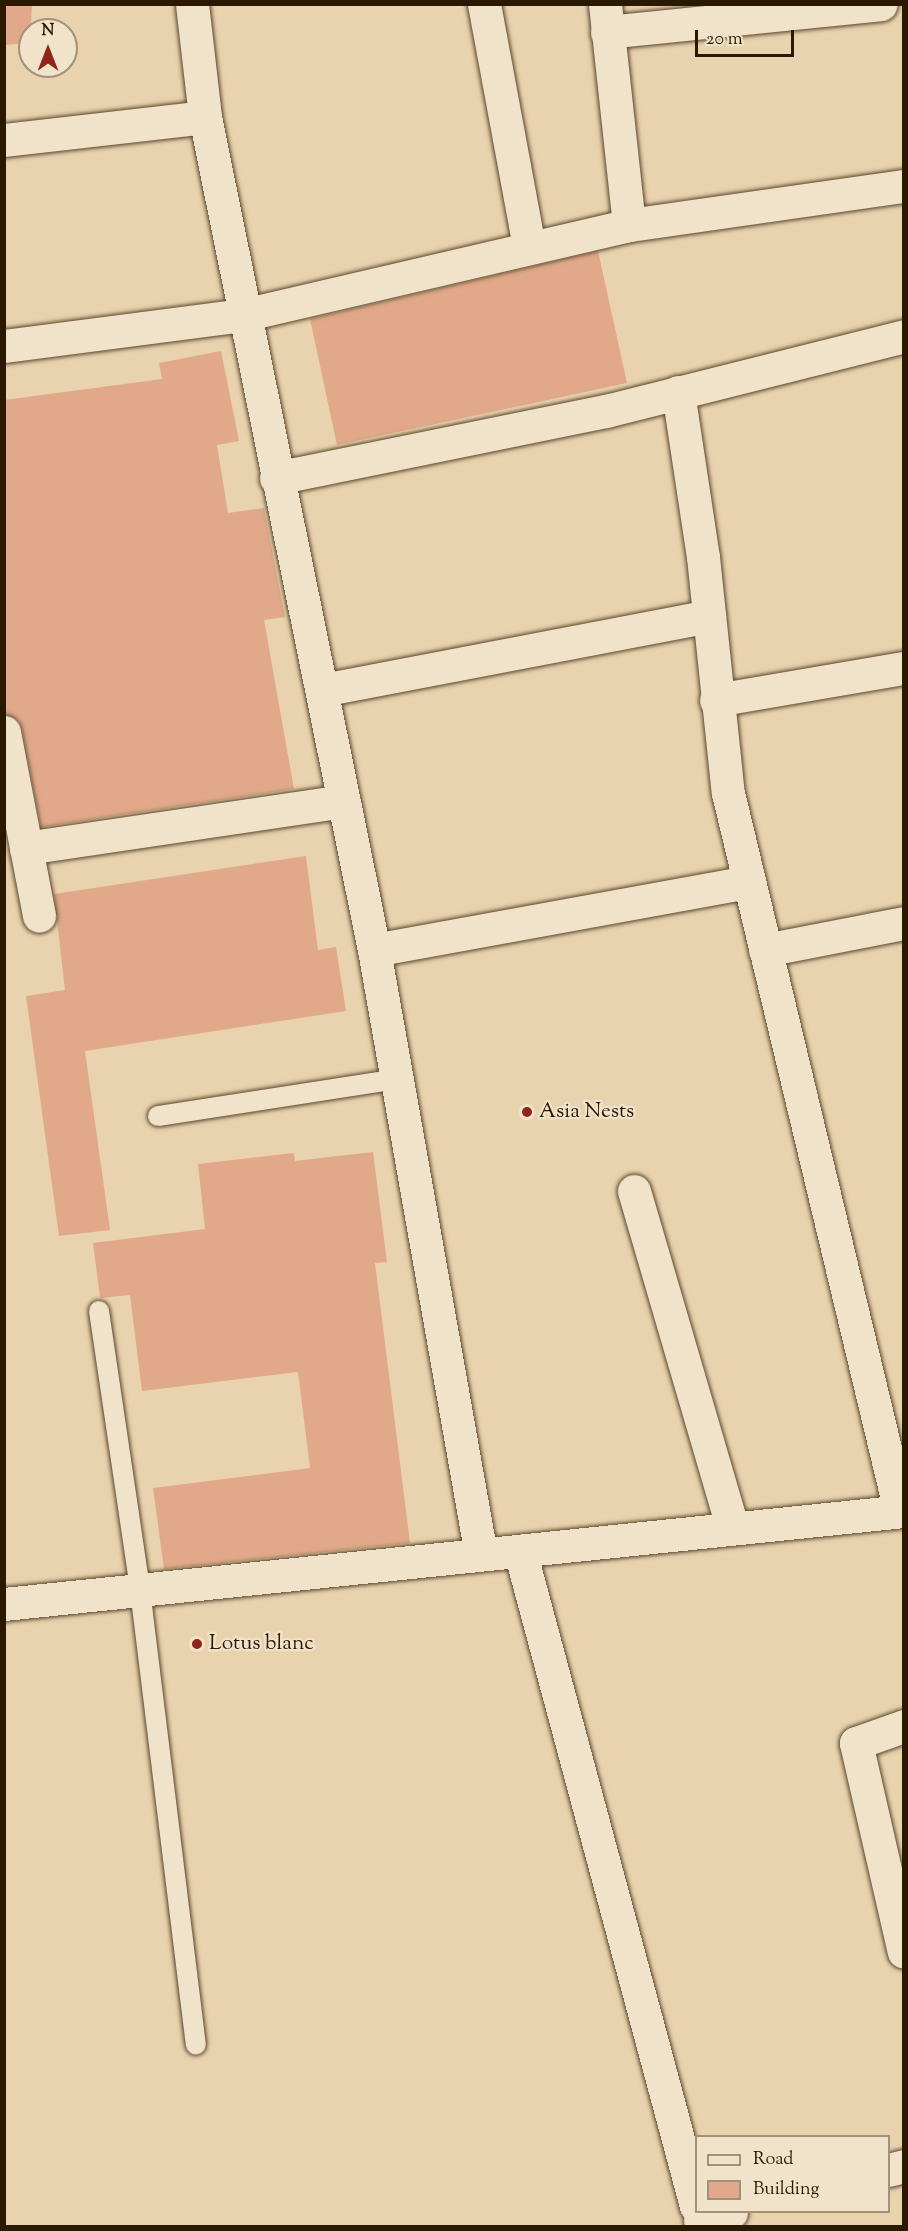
<!DOCTYPE html>
<html>
<head>
<meta charset="utf-8">
<style>
  body { margin:0 }
  #map { position:relative; width:908px; height:2231px; overflow:hidden; background:#e9d3ae; font-family:"Sorts Mill Goudy",serif }
  div>[style] { position:absolute }
  .building>* { inset:0; background:#e1a989 }
  .roads { filter:drop-shadow(0 0 2px #5a472c) drop-shadow(0 0 2px #5a472c) }
  .lane>* { height:20px; margin:-10px; padding:0 10px; transform-origin:10px; border-radius:10px; background:#f1e2ca }
  .street>* { height:33px; margin:-16.5px; padding:0 16.5px; transform-origin:16.5px; border-radius:16.5px; background:#f1e2ca }
  .dots>* { width:16px; height:16px; translate:-50% -50%; box-sizing:border-box; border:3px solid #f1e2ca; border-radius:50% }
  span { translate:-50% -50%; white-space:nowrap; text-align:center; line-height:1.15; -webkit-text-stroke:4.5px #f1e2ca; paint-order:stroke }
  .poi-label { font-size:21px; color:#2b1800 }
  .left { translate:0 -50%; text-align:left }
  .frame { position:absolute; inset:0; border:6px solid #2b1800; pointer-events:none }
  .legend { position:absolute; left:695px; top:2135px; width:195px; height:78px; box-sizing:border-box; background:#f1e2ca; border:2px solid #a29179; margin:0; padding:8px 10px; list-style:none; font-size:18px; color:#2b1800 }
  .legend li { display:flex; align-items:center; gap:12px; height:30px }
  .legend b { width:30px; border:2px solid #a29179 }
  .north { position:absolute; left:18px; top:18px; width:60px; height:60px; box-sizing:border-box; background:#f1e2ca; border:2px solid #a29179; border-radius:50%; rotate:0deg; font-size:16px; font-weight:700; line-height:24px; text-align:center; color:#2b1800 }
  .north::after { content:''; display:block; margin:auto; width:21px; height:27px; background:#8f2418; clip-path:polygon(50% 0,100% 100%,50% 72%,0 100%) }
  .scale { position:absolute; left:695px; top:30px; width:99px; height:27px; box-sizing:border-box; border:3px solid #2b1800; border-top:0; padding-left:8px; font-size:18px; line-height:21px; white-space:nowrap; color:#2b1800; -webkit-text-stroke:4px #f1e2ca; paint-order:stroke }
</style>
</head>
<body>
<div id="map">
  <div class="building">
    <div style="clip-path:polygon(4px 4px,32px 4px,30px 43px,4px 45px)"></div>
    <div style="clip-path:polygon(598px 251px,627px 383px,337px 445px,310px 319px)"></div>
    <div style="clip-path:polygon(221px 351px,239px 441px,217px 445px,228px 513px,264px 508px,285px 617px,264px 620px,294px 789px,41px 827px,22px 728px,18px 719px,4px 714px,4px 400px,162px 379px,159px 363px)"></div>
    <div style="clip-path:polygon(306px 856px,318px 950px,336px 947px,346px 1011px,85px 1051px,110px 1230px,59px 1236px,26px 996px,65px 990px,54px 894px)"></div>
    <div style="clip-path:polygon(373px 1152px,387px 1262px,375px 1263px,410px 1543px,164px 1569px,153px 1488px,310px 1468px,298px 1372px,142px 1391px,130px 1295px,100px 1298px,93px 1243px,205px 1229px,198px 1164px,294px 1153px,295px 1161px)"></div>
  </div>
  <div class="roads">
    <div class="lane">
      <div style="left:158px;top:1116px;width:243px;rotate:-8.8deg"></div>
      <div style="left:99px;top:1311px;width:282px;rotate:81.6deg"></div>
      <div style="left:140px;top:1590px;width:458px;rotate:83deg"></div>
    </div>
    <div class="street">
      <div style="left:192px;top:4px;width:114px;rotate:83.4deg"></div>
      <div style="left:205px;top:117px;width:850px;rotate:78.53deg"></div>
      <div style="left:374px;top:950px;width:614px;rotate:79.97deg"></div>
      <div style="left:484px;top:4px;width:246px;rotate:79.5deg"></div>
      <div style="left:605px;top:4px;width:222px;rotate:83.8deg"></div>
      <div style="left:607px;top:32px;width:275px;rotate:-5.8deg"></div>
      <div style="left:4px;top:140px;width:202px;rotate:-6.5deg"></div>
      <div style="left:4px;top:346px;width:241px;rotate:-7.4deg"></div>
      <div style="left:243px;top:315px;width:396px;rotate:-13.1deg"></div>
      <div style="left:629px;top:225px;width:278px;rotate:-8.1deg"></div>
      <div style="left:678px;top:392px;width:167px;rotate:81.4deg"></div>
      <div style="left:703px;top:557px;width:237px;rotate:84deg"></div>
      <div style="left:728px;top:793px;width:738px;rotate:76.53deg"></div>
      <div style="left:276px;top:478px;width:337px;rotate:-11.5deg"></div>
      <div style="left:606px;top:411px;width:307px;rotate:-14.1deg"></div>
      <div style="left:322px;top:690px;width:394px;rotate:-10.8deg"></div>
      <div style="left:716px;top:700px;width:191px;rotate:-9.7deg"></div>
      <div style="left:4px;top:732px;width:187px;rotate:79.2deg"></div>
      <div style="left:26px;top:848px;width:321px;rotate:-8.4deg"></div>
      <div style="left:374px;top:950px;width:380px;rotate:-10.3deg"></div>
      <div style="left:765px;top:950px;width:142px;rotate:-11deg"></div>
      <div style="left:634px;top:1191px;width:349px;rotate:73.7deg"></div>
      <div style="left:520px;top:1551px;width:678px;rotate:74.96deg"></div>
      <div style="left:4px;top:1604px;width:905px;rotate:-5.9deg"></div>
      <div style="left:904px;top:1726px;width:51px;rotate:160.5deg"></div>
      <div style="left:856px;top:1743px;width:214px;rotate:77.1deg"></div>
      <div style="left:888px;top:2170px;width:16px;rotate:-14deg"></div>
      <div style="left:700px;top:2220px;width:32px;rotate:-14deg"></div>
    </div>
  </div>
  <div class="dots">
    <div style="left:527px;top:1112px;background:#8f2418"></div>
    <div style="left:197px;top:1644px;background:#8f2418"></div>
  </div>
  <div class="poi-label">
    <span class="left" style="left:539px;top:1112px">Asia Nests</span>
    <span class="left" style="left:209px;top:1644px">Lotus blanc</span>
  </div>
  <div class="frame"></div>
  <ul class="legend">
  <li><b style="height:8px;background:#f1e2ca"></b>Road</li>
  <li><b style="height:16px;background:#e1a989"></b>Building</li>
  </ul>
  <div class="north">N</div>
  <div class="scale">20 m</div>
</div>
</body>
</html>
